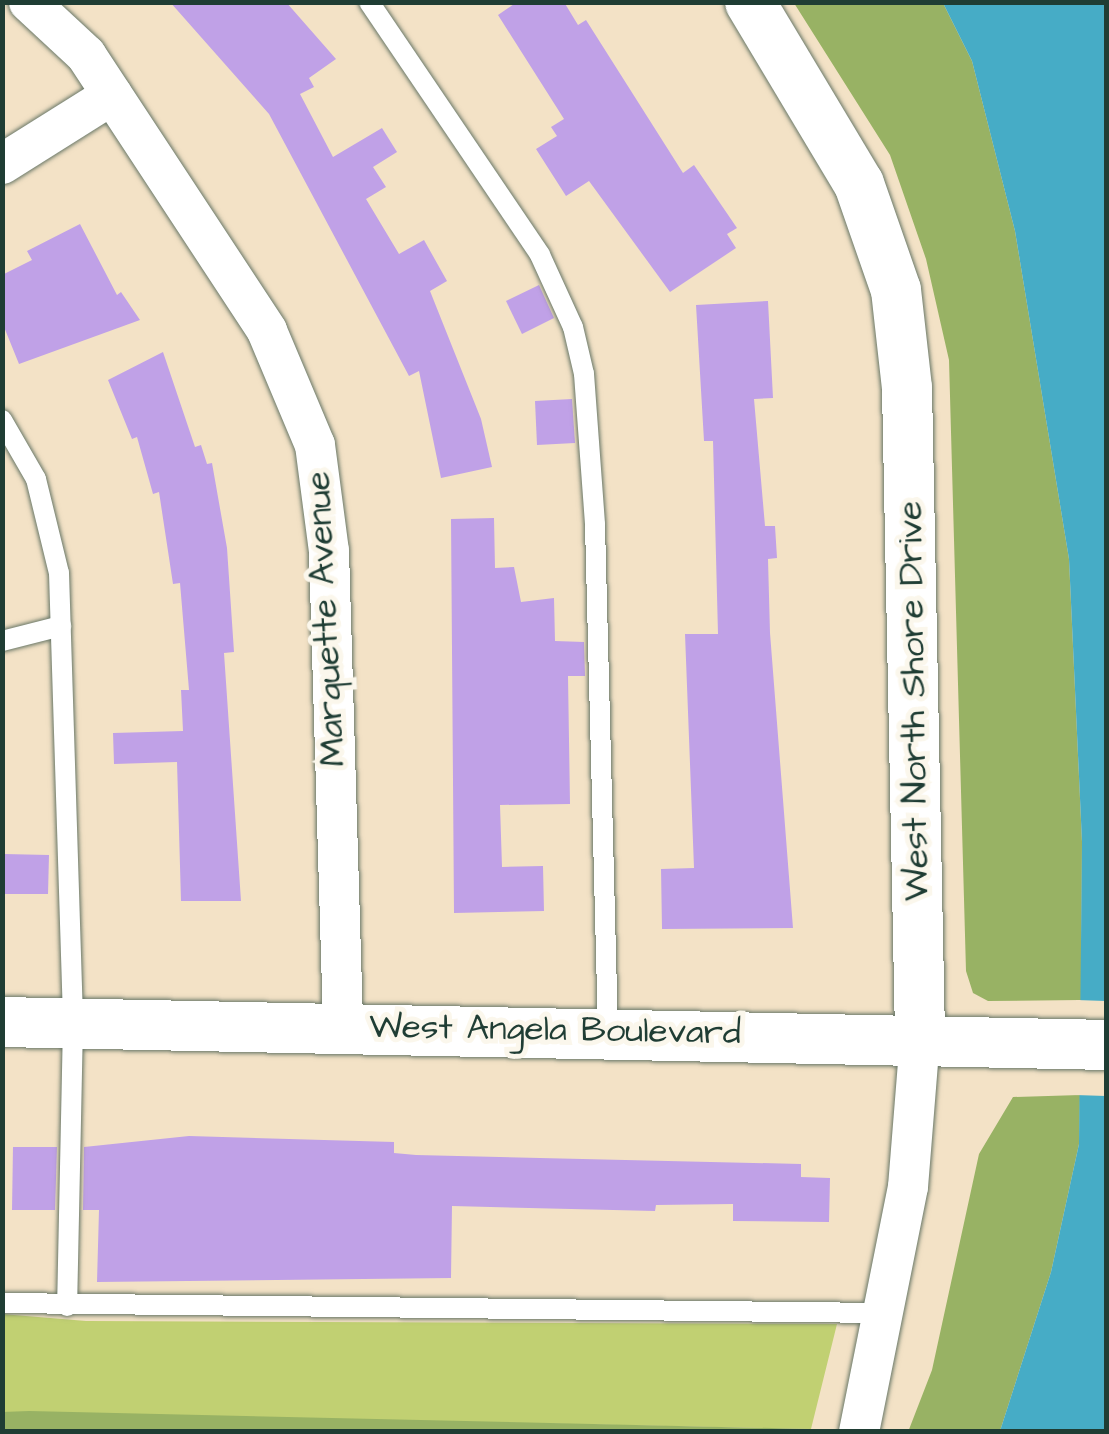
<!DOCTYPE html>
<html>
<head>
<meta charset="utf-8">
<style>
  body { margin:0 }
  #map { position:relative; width:1109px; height:1434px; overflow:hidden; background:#f3e2c6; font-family:"Architects Daughter",sans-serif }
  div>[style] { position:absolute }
  .green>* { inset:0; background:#c1d072 }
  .forest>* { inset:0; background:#98b264 }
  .water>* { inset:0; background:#46acc6 }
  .pier>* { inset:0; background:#f3e2c6 }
  .building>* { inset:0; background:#c0a1e7 }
  .roads { filter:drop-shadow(0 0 2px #697767) drop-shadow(0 0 2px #697767) }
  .service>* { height:20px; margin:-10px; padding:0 10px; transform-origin:10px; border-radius:10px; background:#fff }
  .minor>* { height:40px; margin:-20px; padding:0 20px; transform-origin:20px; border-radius:20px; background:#fff }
  .tertiary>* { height:50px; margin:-25px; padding:0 25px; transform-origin:25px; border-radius:25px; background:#fff }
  span { translate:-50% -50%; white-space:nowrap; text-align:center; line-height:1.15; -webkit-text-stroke:10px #fbf7ec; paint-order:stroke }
  .street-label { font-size:35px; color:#1f3d34 }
  .frame { position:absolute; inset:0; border:5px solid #1f3d34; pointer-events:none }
</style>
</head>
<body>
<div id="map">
  <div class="green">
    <div style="clip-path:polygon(2px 1314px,86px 1321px,837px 1324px,811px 1429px,3px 1412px)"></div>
  </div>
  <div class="forest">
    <div style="clip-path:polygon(794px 3px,943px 3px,972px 61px,1015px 231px,1069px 559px,1082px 842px,1081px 1000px,988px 1001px,973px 993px,966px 971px,949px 360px,926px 259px,890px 155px)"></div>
    <div style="clip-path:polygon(1080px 1095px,1079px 1144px,1051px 1272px,1000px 1431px,908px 1432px,932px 1370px,979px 1154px,1013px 1097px)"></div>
    <div style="clip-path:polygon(2px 1412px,29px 1411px,811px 1429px,3px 1432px)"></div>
  </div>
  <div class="water">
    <div style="clip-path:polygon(943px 3px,1106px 3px,1106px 1431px,1000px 1431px,1051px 1272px,1079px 1144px,1082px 842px,1069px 559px,1015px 231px,972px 61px)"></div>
  </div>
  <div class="pier">
    <div style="clip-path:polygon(1076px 1000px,1106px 1001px,1106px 1096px,1075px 1095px)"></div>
  </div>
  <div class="building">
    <div style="clip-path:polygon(170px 2px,286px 2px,336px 59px,309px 78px,314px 87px,300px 94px,333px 157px,382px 128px,397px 152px,373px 167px,386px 187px,366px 199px,399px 254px,424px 240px,447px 281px,430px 291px,481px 419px,492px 467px,441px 478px,419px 371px,409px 376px,269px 114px)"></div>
    <div style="clip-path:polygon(517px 2px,564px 2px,578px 25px,586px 20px,683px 173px,694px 165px,737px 228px,727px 234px,736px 248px,670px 292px,589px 181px,566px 196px,536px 149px,557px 136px,551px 127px,564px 119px,498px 15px)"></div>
    <div style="clip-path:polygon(80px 224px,117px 295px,121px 292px,140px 320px,19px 364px,2px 322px,2px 275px,32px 260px,27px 251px)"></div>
    <div style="clip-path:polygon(539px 285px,554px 318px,522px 334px,506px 301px)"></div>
    <div style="clip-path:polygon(768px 301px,773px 398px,754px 399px,765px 526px,775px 526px,777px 558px,768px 559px,770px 633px,793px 928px,662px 929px,661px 869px,694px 868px,685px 634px,718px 634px,713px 441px,704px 441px,696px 305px)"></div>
    <div style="clip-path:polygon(163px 352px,195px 447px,201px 445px,207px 464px,212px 463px,227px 548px,234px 652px,224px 653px,241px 901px,181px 901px,177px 762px,114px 764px,113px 733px,183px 731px,181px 690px,189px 690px,180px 583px,173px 584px,159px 492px,153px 494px,137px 437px,132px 439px,108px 380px)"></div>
    <div style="clip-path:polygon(572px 399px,575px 443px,537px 445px,535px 401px)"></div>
    <div style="clip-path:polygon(494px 518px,495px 568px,514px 567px,521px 602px,554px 598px,555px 641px,584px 642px,585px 676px,568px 676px,570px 804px,500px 805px,502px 867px,543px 866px,544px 911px,454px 913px,451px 519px)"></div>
    <div style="clip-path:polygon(4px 854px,49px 855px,48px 894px,4px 894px)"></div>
    <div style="clip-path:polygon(189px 1136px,394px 1142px,394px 1153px,416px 1155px,801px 1164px,801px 1177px,830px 1178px,829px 1222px,733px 1221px,733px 1204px,656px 1205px,655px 1211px,452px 1206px,451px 1278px,97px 1282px,99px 1210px,83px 1210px,84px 1147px)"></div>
    <div style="clip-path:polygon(13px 1147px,57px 1147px,55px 1210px,12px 1210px)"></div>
  </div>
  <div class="roads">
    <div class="service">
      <div style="left:369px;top:2px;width:305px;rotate:55.9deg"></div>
      <div style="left:540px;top:255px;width:79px;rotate:65.4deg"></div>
      <div style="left:573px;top:327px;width:48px;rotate:76.8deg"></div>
      <div style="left:584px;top:374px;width:151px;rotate:85.8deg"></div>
      <div style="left:595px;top:525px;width:506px;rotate:88.53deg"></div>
      <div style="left:2px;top:420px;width:68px;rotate:60deg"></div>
      <div style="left:36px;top:479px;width:97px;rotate:76.3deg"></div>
      <div style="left:59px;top:573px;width:451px;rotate:88.2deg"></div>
      <div style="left:73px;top:1024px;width:282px;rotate:91.2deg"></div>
      <div style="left:2px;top:641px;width:61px;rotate:-14.3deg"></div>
      <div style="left:2px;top:1303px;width:882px;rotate:0.65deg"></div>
    </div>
    <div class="minor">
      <div style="left:29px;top:2px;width:78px;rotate:42.9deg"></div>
      <div style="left:86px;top:55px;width:330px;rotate:56.7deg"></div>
      <div style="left:267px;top:331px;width:124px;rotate:67.2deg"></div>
      <div style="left:315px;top:445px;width:107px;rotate:82.5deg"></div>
      <div style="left:329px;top:551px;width:474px;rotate:88.3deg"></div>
      <div style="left:2px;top:164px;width:130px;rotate:-32.1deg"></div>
      <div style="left:859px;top:1432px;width:250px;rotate:-78.7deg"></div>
      <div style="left:908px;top:1187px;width:149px;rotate:-85.4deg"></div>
    </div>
    <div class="tertiary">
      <div style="left:750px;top:2px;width:212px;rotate:59.1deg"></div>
      <div style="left:859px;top:184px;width:112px;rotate:70.8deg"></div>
      <div style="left:896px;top:290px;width:99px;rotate:83.6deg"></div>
      <div style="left:907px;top:388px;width:650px;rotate:88.85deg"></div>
      <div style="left:2px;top:1022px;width:1104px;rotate:1.19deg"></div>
    </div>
  </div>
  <div class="street-label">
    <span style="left:326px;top:619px;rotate:-93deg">Marquette Avenue</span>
    <span style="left:914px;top:701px;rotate:-91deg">West North Shore Drive</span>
    <span style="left:555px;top:1030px;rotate:1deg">West Angela Boulevard</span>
  </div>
  <div class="frame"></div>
</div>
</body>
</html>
